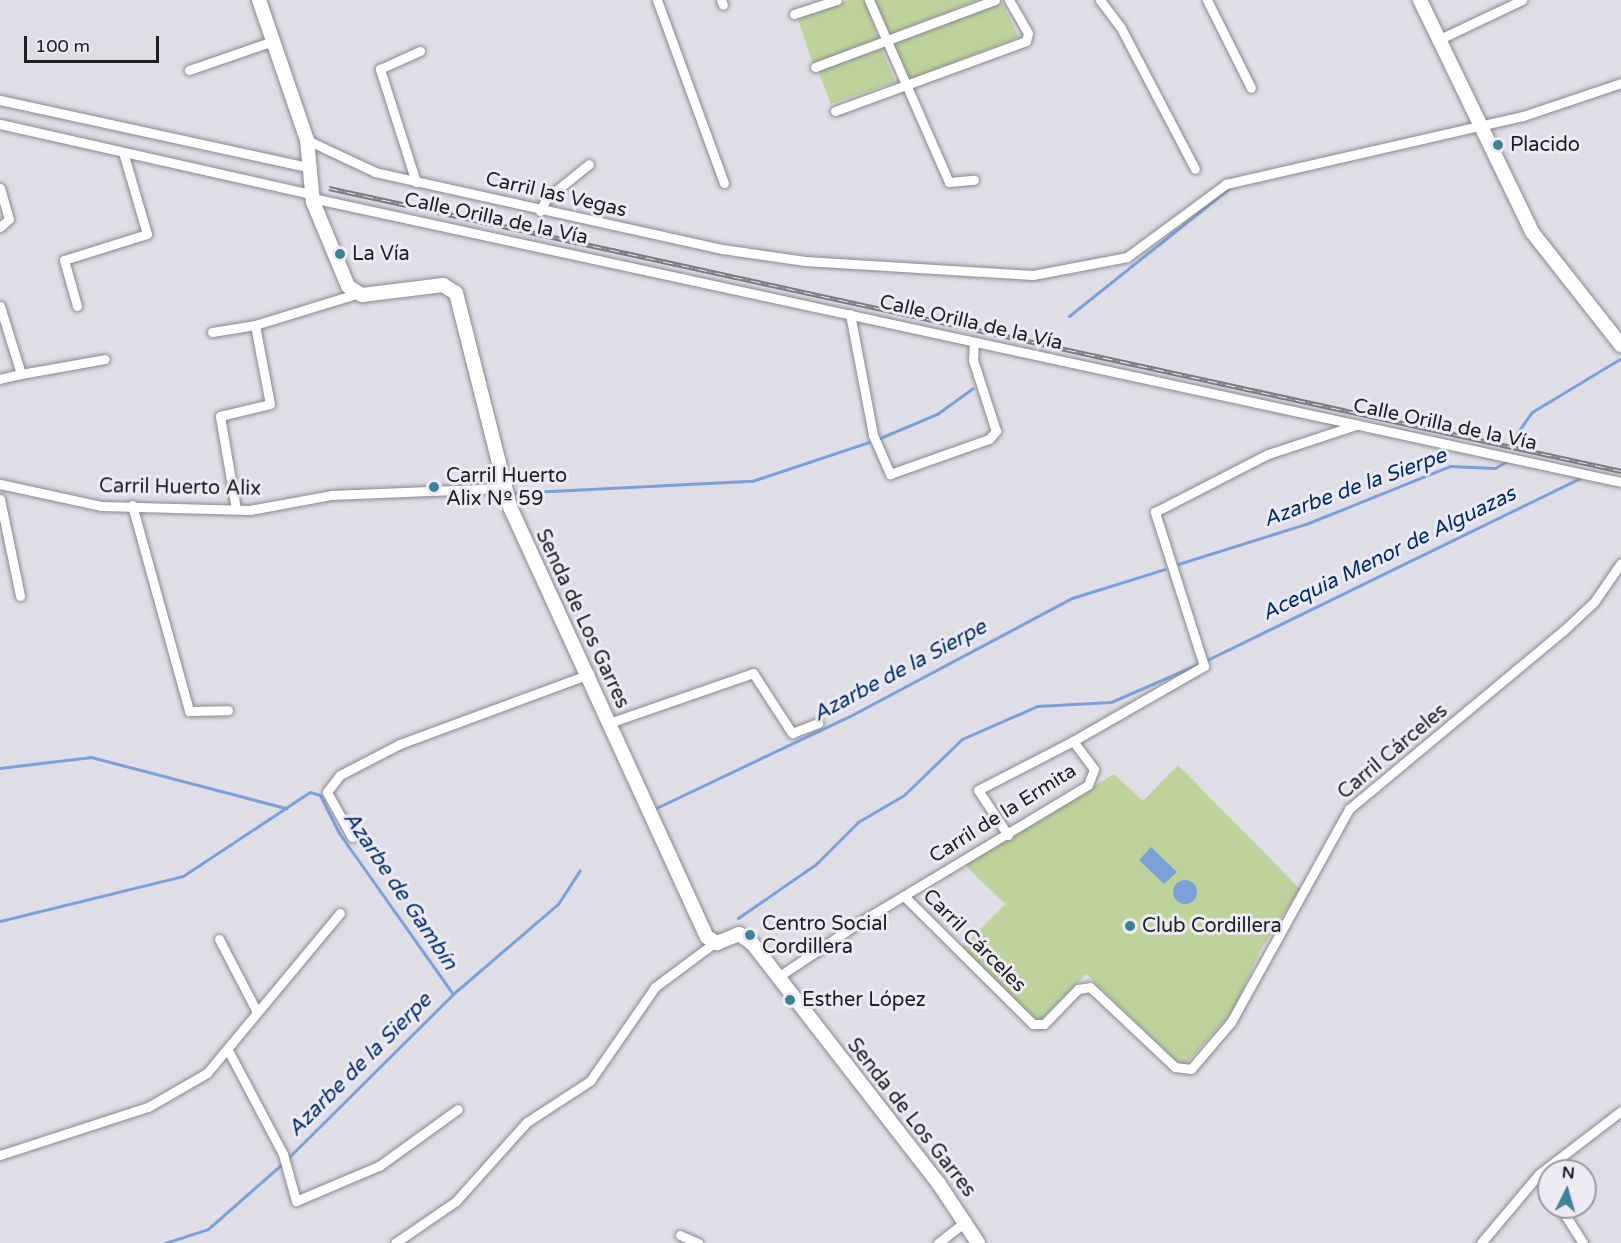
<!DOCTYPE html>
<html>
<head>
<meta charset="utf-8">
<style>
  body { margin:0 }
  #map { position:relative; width:1621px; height:1243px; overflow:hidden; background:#dfdee7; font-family:"Varela Round",sans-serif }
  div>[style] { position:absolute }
  .green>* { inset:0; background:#bed39c }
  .water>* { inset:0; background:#7da1d7 }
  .round { border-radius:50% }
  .stream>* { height:3px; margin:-1.5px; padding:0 1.5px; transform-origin:1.5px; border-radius:1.5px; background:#7da1d7 }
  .roads { filter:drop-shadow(0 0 2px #87878f) drop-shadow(0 0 2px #87878f) }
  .street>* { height:9px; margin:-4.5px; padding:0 4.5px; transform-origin:4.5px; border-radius:4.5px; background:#fff }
  .secondary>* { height:14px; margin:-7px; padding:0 7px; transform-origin:7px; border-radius:7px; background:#fff }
  .rail>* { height:5px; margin-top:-2.5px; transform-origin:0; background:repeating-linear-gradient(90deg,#ecebf4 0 9px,#7a7a80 0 18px); box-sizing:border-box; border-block:2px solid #7a7a80 }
  .dots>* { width:16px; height:16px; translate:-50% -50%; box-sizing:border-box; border:3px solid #ecebf4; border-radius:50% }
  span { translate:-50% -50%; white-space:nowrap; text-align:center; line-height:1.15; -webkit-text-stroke:6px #ecebf4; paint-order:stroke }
  .poi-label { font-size:20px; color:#202023 }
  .left { translate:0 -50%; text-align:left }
  .street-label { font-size:20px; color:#202023 }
  .water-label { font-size:21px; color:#002c6b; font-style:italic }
  .north { position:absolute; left:1537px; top:1159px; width:60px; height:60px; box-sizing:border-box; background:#ecebf4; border:2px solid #9a9aa0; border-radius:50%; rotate:5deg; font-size:16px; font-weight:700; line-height:24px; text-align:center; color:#202023 }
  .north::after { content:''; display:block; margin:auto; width:21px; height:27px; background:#418194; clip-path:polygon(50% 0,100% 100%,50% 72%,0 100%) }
  .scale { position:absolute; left:24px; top:36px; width:135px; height:27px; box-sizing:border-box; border:3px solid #202023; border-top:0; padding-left:8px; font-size:18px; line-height:21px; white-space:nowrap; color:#202023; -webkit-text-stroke:4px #ecebf4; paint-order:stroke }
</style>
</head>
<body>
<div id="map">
  <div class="green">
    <div style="clip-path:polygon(849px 0,864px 0,879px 40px,813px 64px,797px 17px)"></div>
    <div style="clip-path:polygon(875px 0,978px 0,889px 34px)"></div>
    <div style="clip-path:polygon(1002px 3px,1019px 37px,908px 80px,893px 44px)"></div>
    <div style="clip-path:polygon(881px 47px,895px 82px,831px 104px,818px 71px)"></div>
    <div style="clip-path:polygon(1178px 765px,1300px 889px,1260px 951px,1234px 1010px,1183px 1067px,1086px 974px,1039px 1022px,962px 948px,1005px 904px,965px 865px,1114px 774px,1143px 801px)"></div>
  </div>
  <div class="water">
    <div style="clip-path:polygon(1151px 847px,1177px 872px,1164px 884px,1139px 860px)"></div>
    <div class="round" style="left:1173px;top:880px;width:24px;height:24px"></div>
  </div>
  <div class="stream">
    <div style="left:1069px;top:316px;width:208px;rotate:-38.6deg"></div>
    <div style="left:1515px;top:436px;width:29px;rotate:-55deg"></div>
    <div style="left:1532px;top:412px;width:103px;rotate:-31.1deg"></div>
    <div style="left:880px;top:438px;width:62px;rotate:-22.8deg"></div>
    <div style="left:937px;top:414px;width:44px;rotate:-35.8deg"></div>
    <div style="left:512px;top:493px;width:240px;rotate:-2.9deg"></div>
    <div style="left:752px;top:481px;width:123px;rotate:-18.4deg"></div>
    <div style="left:1178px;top:564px;width:134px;rotate:-17.4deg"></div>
    <div style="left:1306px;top:524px;width:155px;rotate:-21.9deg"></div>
    <div style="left:1450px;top:466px;width:45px;rotate:2.5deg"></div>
    <div style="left:1495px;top:468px;width:14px;rotate:-30deg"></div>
    <div style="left:1209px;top:659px;width:415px;rotate:-26deg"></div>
    <div style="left:0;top:768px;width:92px;rotate:-6.9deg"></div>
    <div style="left:91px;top:757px;width:202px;rotate:14.7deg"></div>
    <div style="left:654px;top:809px;width:217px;rotate:-25.4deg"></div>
    <div style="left:850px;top:716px;width:251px;rotate:-28deg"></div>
    <div style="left:1072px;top:598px;width:97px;rotate:-17.3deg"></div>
    <div style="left:738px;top:918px;width:95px;rotate:-34.7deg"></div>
    <div style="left:816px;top:864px;width:59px;rotate:-45deg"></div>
    <div style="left:858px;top:822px;width:53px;rotate:-30.4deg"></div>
    <div style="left:904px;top:795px;width:81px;rotate:-44deg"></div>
    <div style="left:962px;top:739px;width:82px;rotate:-23.7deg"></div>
    <div style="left:1037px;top:706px;width:74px;rotate:-3.1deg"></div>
    <div style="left:1111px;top:702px;width:93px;rotate:-23.5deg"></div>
    <div style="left:0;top:921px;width:188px;rotate:-13.8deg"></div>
    <div style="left:183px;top:876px;width:152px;rotate:-33.5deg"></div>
    <div style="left:310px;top:792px;width:10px;rotate:17deg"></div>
    <div style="left:320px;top:795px;width:42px;rotate:63.4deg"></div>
    <div style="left:339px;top:833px;width:197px;rotate:54.7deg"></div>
    <div style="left:289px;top:1157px;width:231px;rotate:-44.8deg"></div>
    <div style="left:453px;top:994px;width:138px;rotate:-40.6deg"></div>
    <div style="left:558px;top:904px;width:40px;rotate:-57.1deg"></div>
    <div style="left:165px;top:1243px;width:45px;rotate:-18deg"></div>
    <div style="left:208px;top:1229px;width:100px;rotate:-41.3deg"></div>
  </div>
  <div class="roads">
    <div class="street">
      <div style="left:657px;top:0;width:195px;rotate:69.9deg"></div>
      <div style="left:721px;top:0;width:5px;rotate:68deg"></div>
      <div style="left:869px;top:0;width:199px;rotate:66.3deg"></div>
      <div style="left:949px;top:182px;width:25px;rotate:-5deg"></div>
      <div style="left:1100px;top:0;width:35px;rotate:53deg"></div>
      <div style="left:1121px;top:28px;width:159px;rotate:62.3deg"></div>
      <div style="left:1207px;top:0;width:98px;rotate:63.4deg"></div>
      <div style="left:794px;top:14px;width:45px;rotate:-18deg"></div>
      <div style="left:1440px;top:39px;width:91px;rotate:-25.4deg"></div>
      <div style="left:815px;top:67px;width:192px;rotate:-20.4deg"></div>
      <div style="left:189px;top:70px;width:89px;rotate:-19deg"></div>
      <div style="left:0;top:100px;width:318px;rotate:12.3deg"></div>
      <div style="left:835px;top:111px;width:203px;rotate:-20.1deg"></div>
      <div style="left:1026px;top:41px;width:8px;rotate:-76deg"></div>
      <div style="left:1028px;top:33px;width:38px;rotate:-120deg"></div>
      <div style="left:0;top:124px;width:319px;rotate:12.7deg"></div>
      <div style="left:307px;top:140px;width:75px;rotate:25.2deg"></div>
      <div style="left:375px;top:172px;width:355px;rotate:12.5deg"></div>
      <div style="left:722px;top:249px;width:84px;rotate:8.2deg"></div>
      <div style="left:805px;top:261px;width:228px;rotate:3.5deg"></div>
      <div style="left:1033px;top:275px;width:96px;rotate:-10.8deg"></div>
      <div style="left:1127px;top:257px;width:123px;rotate:-36.4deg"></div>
      <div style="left:1226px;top:184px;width:305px;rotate:-12.9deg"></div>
      <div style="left:1523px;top:116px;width:103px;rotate:-18.6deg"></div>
      <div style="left:416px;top:182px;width:119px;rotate:-107.7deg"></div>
      <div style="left:380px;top:69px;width:44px;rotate:-24.2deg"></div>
      <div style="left:0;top:188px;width:32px;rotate:74deg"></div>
      <div style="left:9px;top:219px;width:12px;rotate:138deg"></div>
      <div style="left:312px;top:198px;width:1339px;rotate:12.24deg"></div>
      <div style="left:540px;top:211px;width:13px;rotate:-63deg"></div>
      <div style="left:546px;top:199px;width:55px;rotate:-39.1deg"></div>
      <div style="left:0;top:306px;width:71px;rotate:72.8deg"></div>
      <div style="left:21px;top:374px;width:22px;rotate:167deg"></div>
      <div style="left:77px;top:306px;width:48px;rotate:-105.8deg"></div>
      <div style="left:64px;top:260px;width:87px;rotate:-17.4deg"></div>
      <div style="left:147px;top:234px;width:85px;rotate:-106.3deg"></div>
      <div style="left:850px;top:314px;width:123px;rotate:79.2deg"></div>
      <div style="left:873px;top:435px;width:43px;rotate:66.4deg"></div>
      <div style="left:890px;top:474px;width:105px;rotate:-19.5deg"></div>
      <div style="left:989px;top:439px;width:11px;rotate:-49deg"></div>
      <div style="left:996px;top:431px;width:75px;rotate:-107.9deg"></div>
      <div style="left:973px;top:360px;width:18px;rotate:-87deg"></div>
      <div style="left:212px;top:332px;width:44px;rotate:-9.2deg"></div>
      <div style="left:21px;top:374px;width:85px;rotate:-10.1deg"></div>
      <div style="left:0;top:484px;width:103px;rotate:12.3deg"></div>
      <div style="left:101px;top:506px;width:149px;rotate:1.5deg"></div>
      <div style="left:250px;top:510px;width:82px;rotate:-10.5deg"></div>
      <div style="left:331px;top:495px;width:172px;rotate:-2.3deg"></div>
      <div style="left:0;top:499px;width:99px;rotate:78.3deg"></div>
      <div style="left:132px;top:505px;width:214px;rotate:74.5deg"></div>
      <div style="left:189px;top:711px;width:39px;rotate:-1deg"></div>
      <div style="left:236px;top:509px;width:94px;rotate:-99.8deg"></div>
      <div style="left:220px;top:416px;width:51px;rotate:-13.5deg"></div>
      <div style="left:270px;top:404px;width:80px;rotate:-100.8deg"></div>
      <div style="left:255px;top:325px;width:106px;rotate:-17.1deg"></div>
      <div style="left:609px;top:723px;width:152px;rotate:-19.1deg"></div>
      <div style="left:753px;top:673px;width:72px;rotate:57deg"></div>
      <div style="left:792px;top:733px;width:28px;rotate:-21deg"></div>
      <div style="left:1008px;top:835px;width:54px;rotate:-123.7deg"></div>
      <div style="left:978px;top:790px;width:107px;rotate:-27.3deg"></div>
      <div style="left:352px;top:837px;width:51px;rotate:-119.1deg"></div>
      <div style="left:327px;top:792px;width:21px;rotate:-53deg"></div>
      <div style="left:340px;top:775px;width:68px;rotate:-27.3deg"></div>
      <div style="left:400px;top:744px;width:202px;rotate:-20.3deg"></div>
      <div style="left:904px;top:896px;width:182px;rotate:44.8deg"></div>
      <div style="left:1033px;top:1024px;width:11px"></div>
      <div style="left:1044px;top:1024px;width:49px;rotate:-45.8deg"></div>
      <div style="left:1078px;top:989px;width:12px;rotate:-9deg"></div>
      <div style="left:1090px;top:987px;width:117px;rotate:43.3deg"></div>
      <div style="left:1175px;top:1067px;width:16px;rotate:7deg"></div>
      <div style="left:1191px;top:1069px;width:62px;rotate:-49.6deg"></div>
      <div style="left:1231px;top:1022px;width:244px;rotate:-61deg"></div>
      <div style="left:1349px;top:809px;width:278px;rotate:-39.8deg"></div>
      <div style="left:1563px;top:631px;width:42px;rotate:-43.1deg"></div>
      <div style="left:1594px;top:602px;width:47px;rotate:-55.3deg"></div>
      <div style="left:219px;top:939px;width:82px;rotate:62.5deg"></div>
      <div style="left:778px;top:977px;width:99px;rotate:-33.9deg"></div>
      <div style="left:860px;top:922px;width:266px;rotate:-31deg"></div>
      <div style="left:1088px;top:785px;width:17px;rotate:-69deg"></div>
      <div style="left:1094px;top:769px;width:35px;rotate:-127deg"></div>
      <div style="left:1073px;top:741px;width:151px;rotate:-29.8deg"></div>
      <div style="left:1204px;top:666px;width:162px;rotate:-107.7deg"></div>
      <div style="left:1155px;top:512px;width:127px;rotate:-27.2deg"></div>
      <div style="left:1268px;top:454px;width:93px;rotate:-18.2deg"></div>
      <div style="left:229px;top:1052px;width:115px;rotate:62.1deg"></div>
      <div style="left:283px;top:1154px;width:49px;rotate:74.5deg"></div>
      <div style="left:296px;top:1201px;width:90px;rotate:-22.9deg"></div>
      <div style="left:379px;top:1166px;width:97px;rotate:-35.8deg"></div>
      <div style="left:0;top:1155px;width:156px;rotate:-18deg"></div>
      <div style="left:148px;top:1107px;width:68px;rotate:-30deg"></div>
      <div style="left:207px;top:1073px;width:208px;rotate:-50.3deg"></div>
      <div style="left:1539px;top:1174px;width:19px;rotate:58deg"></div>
      <div style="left:1560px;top:1207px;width:43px;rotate:57.4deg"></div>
      <div style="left:680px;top:1235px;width:20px;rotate:24deg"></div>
      <div style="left:395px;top:1243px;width:74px;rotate:-34.5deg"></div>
      <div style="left:456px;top:1201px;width:106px;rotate:-48.1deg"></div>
      <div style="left:527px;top:1122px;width:75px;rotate:-33.1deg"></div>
      <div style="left:590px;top:1081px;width:114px;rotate:-55.3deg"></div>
      <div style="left:655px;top:987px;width:74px;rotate:-36.7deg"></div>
      <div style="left:938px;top:1243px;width:36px;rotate:-38deg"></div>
      <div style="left:1481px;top:1243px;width:90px;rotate:-50deg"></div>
      <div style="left:1539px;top:1174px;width:103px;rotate:-37.5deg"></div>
    </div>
    <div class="secondary">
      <div style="left:259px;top:0;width:148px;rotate:71.1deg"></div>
      <div style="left:307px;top:140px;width:62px;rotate:84.5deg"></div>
      <div style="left:313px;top:202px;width:91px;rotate:67.4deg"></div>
      <div style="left:348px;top:286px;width:17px;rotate:33deg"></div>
      <div style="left:362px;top:295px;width:82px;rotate:-7deg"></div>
      <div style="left:443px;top:285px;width:15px;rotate:32deg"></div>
      <div style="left:456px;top:293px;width:221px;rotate:75.8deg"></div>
      <div style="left:510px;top:507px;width:473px;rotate:65.4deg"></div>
      <div style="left:707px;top:937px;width:12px;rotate:31deg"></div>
      <div style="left:717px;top:943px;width:24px;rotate:-22deg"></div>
      <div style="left:739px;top:934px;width:16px;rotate:35deg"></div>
      <div style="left:752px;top:943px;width:305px;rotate:52.2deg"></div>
      <div style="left:939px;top:1184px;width:71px;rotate:56.5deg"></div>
      <div style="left:1420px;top:0;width:258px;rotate:64.2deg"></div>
      <div style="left:1532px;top:232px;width:144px;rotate:51.8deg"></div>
    </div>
  </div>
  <div class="rail">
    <div style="left:329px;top:188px;width:1323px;rotate:12.35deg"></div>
  </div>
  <div class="dots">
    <div style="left:1498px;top:145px;background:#418194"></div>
    <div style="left:340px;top:254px;background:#418194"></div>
    <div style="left:434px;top:487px;background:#418194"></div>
    <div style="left:1130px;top:926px;background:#418194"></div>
    <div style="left:750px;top:935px;background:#418194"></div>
    <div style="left:790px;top:1000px;background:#418194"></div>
  </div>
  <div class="poi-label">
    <span class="left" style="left:1510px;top:145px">Placido</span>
    <span class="left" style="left:352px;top:254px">La Vía</span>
    <span class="left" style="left:446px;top:488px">Carril Huerto<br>Alix Nº 59</span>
    <span class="left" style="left:762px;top:936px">Centro Social<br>Cordillera</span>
    <span class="left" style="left:1142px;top:926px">Club Cordillera</span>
    <span class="left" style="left:802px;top:1000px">Esther López</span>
  </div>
  <div class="street-label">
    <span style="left:556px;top:195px;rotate:13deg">Carril las Vegas</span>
    <span style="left:496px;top:219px;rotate:12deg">Calle Orilla de la Vía</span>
    <span style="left:971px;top:323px;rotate:13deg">Calle Orilla de la Vía</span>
    <span style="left:1445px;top:425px;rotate:12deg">Calle Orilla de la Vía</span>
    <span style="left:180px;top:488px;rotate:1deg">Carril Huerto Alix</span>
    <span style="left:582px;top:619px;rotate:65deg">Senda de Los Garres</span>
    <span style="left:1393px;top:752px;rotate:-40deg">Carril Cárceles</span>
    <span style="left:1003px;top:814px;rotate:-32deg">Carril de la Ermita</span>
    <span style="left:974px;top:941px;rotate:45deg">Carril Cárceles</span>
    <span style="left:911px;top:1118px;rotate:52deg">Senda de Los Garres</span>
  </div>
  <div class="water-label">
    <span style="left:1355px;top:488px;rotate:-20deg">Azarbe de la Sierpe</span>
    <span style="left:1389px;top:554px;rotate:-26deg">Acequia Menor de Alguazas</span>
    <span style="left:900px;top:671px;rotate:-28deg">Azarbe de la Sierpe</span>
    <span style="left:400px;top:891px;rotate:56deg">Azarbe de Gambín</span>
    <span style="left:360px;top:1065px;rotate:-45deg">Azarbe de la Sierpe</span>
  </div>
  <div class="north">N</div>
  <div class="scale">100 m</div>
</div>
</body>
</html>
